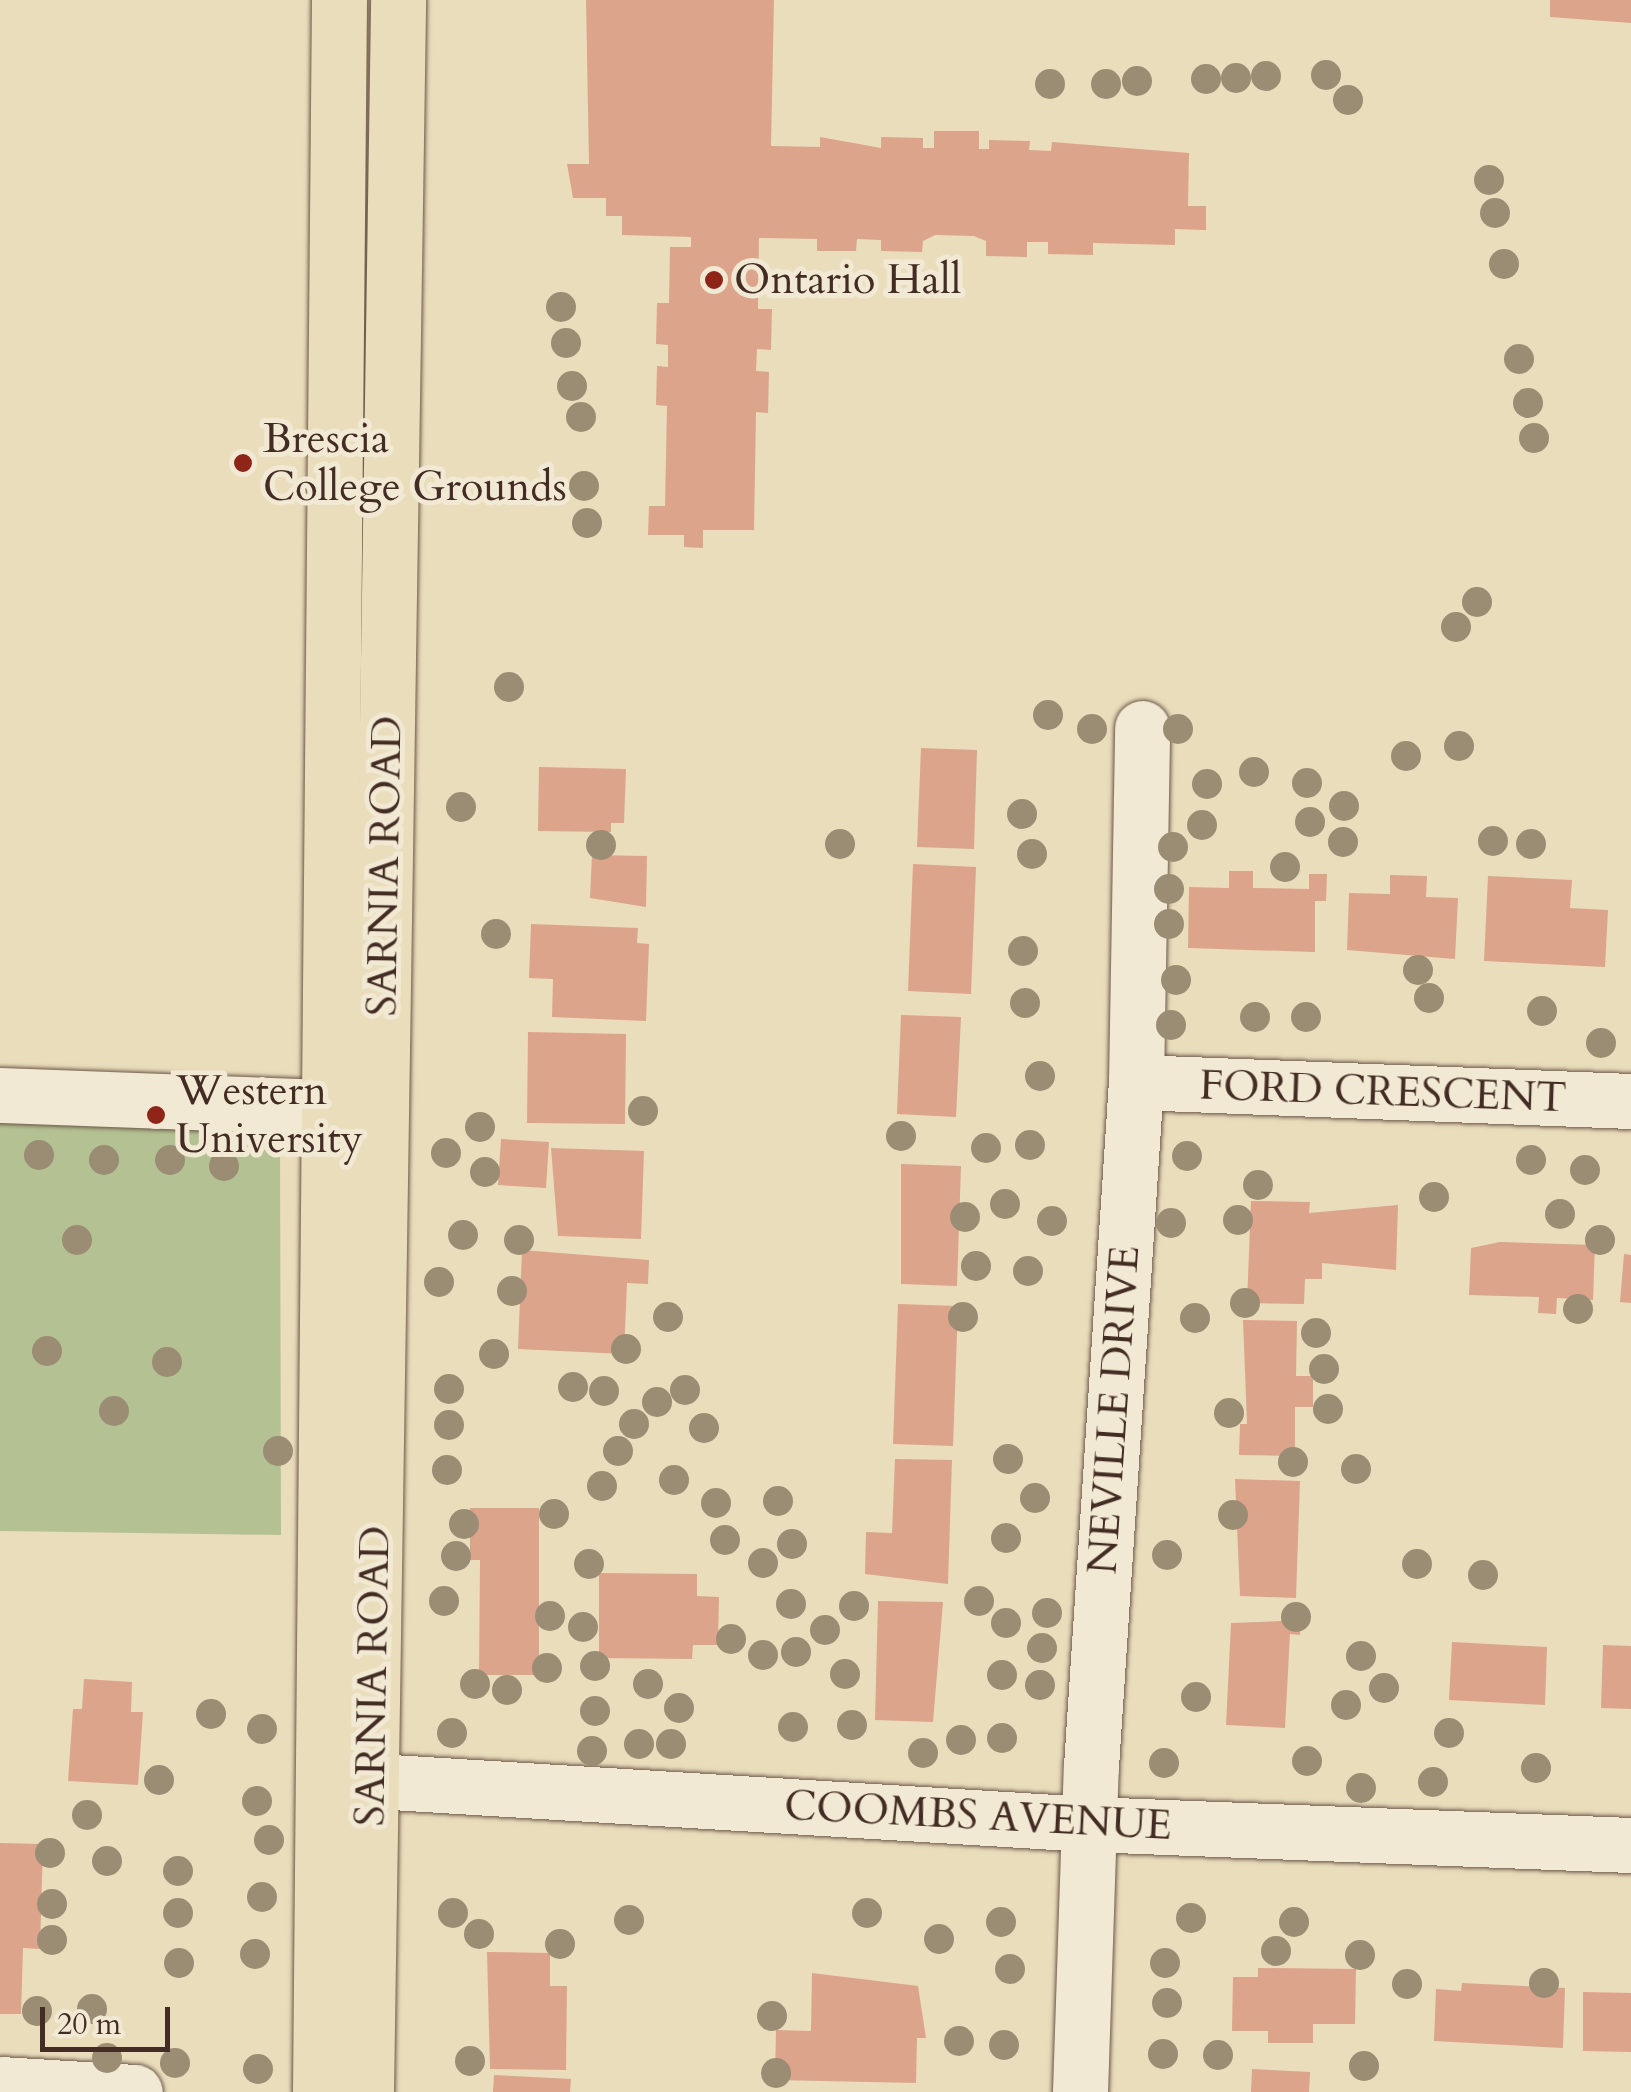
<!DOCTYPE html>
<html>
<head>
<meta charset="utf-8">
<style>
  body { margin:0 }
  #map { position:relative; width:1631px; height:2092px; overflow:hidden; background:#eaddbc; font-family:Cardo,serif }
  div>[style] { position:absolute }
  .green>* { inset:0; background:#b4c293 }
  .building>* { inset:0; background:#dca48a }
  .roads { filter:drop-shadow(0 0 2px #6d5849) drop-shadow(0 0 2px #6d5849) }
  .minor>* { height:55px; margin:-27.5px; padding:0 27.5px; transform-origin:27.5px; border-radius:27.5px; background:#f1e9d3 }
  .major>* { height:55px; margin:-27.5px; padding:0 27.5px; transform-origin:27.5px; border-radius:27.5px; background:#eaddbc }
  .trees>* { width:30px; height:30px; margin:-15px; border-radius:50%; background:#9b8c74 }
  .dots>* { width:28px; height:28px; translate:-50% -50%; box-sizing:border-box; border:5px solid #f1e9d3; border-radius:50% }
  span { translate:-50% -50%; white-space:nowrap; text-align:center; line-height:1.15; -webkit-text-stroke:10px #f1e9d3; paint-order:stroke }
  .poi-label { font-size:42px; color:#432c23 }
  .left { translate:0 -50%; text-align:left }
  .street-label { font-size:42px; color:#432c23 }
  .scale { position:absolute; left:40px; top:2007px; width:130px; height:45px; box-sizing:border-box; border:5px solid #432c23; border-top:0; padding-left:12px; font-size:30px; line-height:35px; white-space:nowrap; color:#432c23; -webkit-text-stroke:8px #f1e9d3; paint-order:stroke }
</style>
</head>
<body>
<div id="map">
  <div class="green">
    <div style="clip-path:polygon(0 1122px,259px 1133px,280px 1142px,281px 1535px,0 1531px)"></div>
  </div>
  <div class="building">
    <div style="clip-path:polygon(586px 0,774px 0,771px 146px,820px 147px,820px 137px,881px 148px,881px 137px,923px 138px,923px 148px,934px 148px,934px 131px,979px 131px,979px 149px,989px 149px,989px 140px,1030px 141px,1029px 150px,1051px 151px,1052px 142px,1189px 153px,1188px 206px,1206px 206px,1206px 230px,1175px 229px,1175px 245px,1093px 243px,1093px 255px,1048px 254px,1048px 242px,1027px 242px,1027px 257px,986px 256px,986px 241px,974px 236px,935px 235px,923px 241px,922px 252px,881px 251px,881px 240px,857px 239px,856px 251px,817px 251px,817px 239px,759px 238px,758px 309px,772px 309px,771px 350px,757px 349px,756px 371px,769px 372px,768px 413px,756px 412px,754px 530px,703px 530px,703px 548px,684px 547px,684px 535px,648px 535px,649px 506px,665px 506px,667px 406px,656px 405px,657px 366px,668px 367px,668px 345px,656px 344px,657px 303px,669px 303px,670px 247px,691px 247px,691px 237px,622px 235px,622px 216px,606px 216px,606px 198px,573px 198px,567px 164px,589px 164px)"></div>
    <div style="clip-path:polygon(1550px 0,1631px 0,1631px 23px,1550px 17px)"></div>
    <div style="clip-path:polygon(921px 748px,977px 750px,974px 849px,917px 847px)"></div>
    <div style="clip-path:polygon(539px 767px,626px 769px,624px 823px,611px 823px,611px 832px,538px 831px)"></div>
    <div style="clip-path:polygon(592px 855px,647px 856px,646px 907px,590px 898px)"></div>
    <div style="clip-path:polygon(913px 864px,976px 867px,971px 994px,908px 991px)"></div>
    <div style="clip-path:polygon(1229px 871px,1253px 871px,1253px 888px,1309px 889px,1309px 874px,1327px 874px,1326px 901px,1315px 901px,1315px 952px,1188px 948px,1189px 887px,1229px 888px)"></div>
    <div style="clip-path:polygon(1390px 875px,1427px 876px,1426px 897px,1458px 898px,1455px 959px,1347px 950px,1349px 893px,1390px 894px)"></div>
    <div style="clip-path:polygon(1488px 876px,1572px 880px,1570px 908px,1608px 910px,1605px 967px,1484px 961px)"></div>
    <div style="clip-path:polygon(531px 924px,638px 928px,637px 943px,649px 944px,646px 1021px,552px 1017px,553px 979px,529px 978px)"></div>
    <div style="clip-path:polygon(901px 1015px,961px 1017px,956px 1117px,897px 1114px)"></div>
    <div style="clip-path:polygon(528px 1032px,626px 1034px,625px 1124px,527px 1123px)"></div>
    <div style="clip-path:polygon(501px 1139px,549px 1142px,546px 1188px,498px 1185px)"></div>
    <div style="clip-path:polygon(551px 1148px,644px 1151px,641px 1239px,558px 1236px)"></div>
    <div style="clip-path:polygon(901px 1164px,961px 1166px,957px 1286px,901px 1284px)"></div>
    <div style="clip-path:polygon(1251px 1201px,1310px 1202px,1309px 1213px,1398px 1205px,1396px 1270px,1322px 1263px,1322px 1279px,1305px 1279px,1304px 1304px,1247px 1303px)"></div>
    <div style="clip-path:polygon(1500px 1242px,1595px 1245px,1593px 1300px,1557px 1298px,1556px 1314px,1538px 1313px,1539px 1297px,1469px 1295px,1471px 1248px)"></div>
    <div style="clip-path:polygon(522px 1250px,649px 1260px,648px 1284px,627px 1283px,624px 1354px,518px 1349px)"></div>
    <div style="clip-path:polygon(1624px 1254px,1631px 1255px,1631px 1303px,1620px 1302px)"></div>
    <div style="clip-path:polygon(898px 1304px,958px 1306px,953px 1446px,893px 1444px)"></div>
    <div style="clip-path:polygon(1243px 1320px,1297px 1321px,1296px 1376px,1313px 1376px,1313px 1407px,1295px 1407px,1295px 1456px,1239px 1455px,1240px 1424px,1247px 1424px)"></div>
    <div style="clip-path:polygon(895px 1459px,952px 1460px,948px 1584px,865px 1574px,866px 1532px,892px 1533px)"></div>
    <div style="clip-path:polygon(1235px 1479px,1300px 1481px,1296px 1598px,1240px 1596px)"></div>
    <div style="clip-path:polygon(470px 1508px,539px 1508px,539px 1675px,479px 1675px,480px 1560px,470px 1560px)"></div>
    <div style="clip-path:polygon(599px 1573px,697px 1574px,697px 1596px,719px 1597px,718px 1645px,693px 1645px,692px 1659px,599px 1658px)"></div>
    <div style="clip-path:polygon(878px 1601px,943px 1602px,933px 1722px,875px 1720px)"></div>
    <div style="clip-path:polygon(1282px 1621px,1301px 1622px,1300px 1635px,1290px 1634px,1285px 1728px,1226px 1725px,1231px 1623px)"></div>
    <div style="clip-path:polygon(1452px 1642px,1547px 1647px,1545px 1705px,1449px 1700px)"></div>
    <div style="clip-path:polygon(1603px 1645px,1631px 1646px,1631px 1709px,1601px 1708px)"></div>
    <div style="clip-path:polygon(84px 1679px,132px 1682px,131px 1712px,143px 1712px,138px 1785px,68px 1781px,73px 1709px,82px 1709px)"></div>
    <div style="clip-path:polygon(0 1843px,43px 1844px,40px 1949px,23px 1948px,21px 2014px,0 2014px)"></div>
    <div style="clip-path:polygon(487px 1952px,550px 1953px,550px 1986px,567px 1986px,566px 2070px,490px 2069px)"></div>
    <div style="clip-path:polygon(1258px 1968px,1356px 1969px,1355px 2024px,1313px 2024px,1313px 2043px,1268px 2043px,1268px 2031px,1232px 2031px,1233px 1977px,1258px 1977px)"></div>
    <div style="clip-path:polygon(812px 1973px,918px 1986px,926px 2038px,917px 2038px,916px 2083px,775px 2080px,776px 2030px,811px 2031px)"></div>
    <div style="clip-path:polygon(1462px 1983px,1565px 1988px,1563px 2048px,1434px 2041px,1436px 1989px,1461px 1991px)"></div>
    <div style="clip-path:polygon(1583px 1992px,1631px 1993px,1631px 2052px,1583px 2051px)"></div>
    <div style="clip-path:polygon(1252px 2069px,1310px 2072px,1309px 2092px,1251px 2092px)"></div>
    <div style="clip-path:polygon(494px 2075px,571px 2079px,570px 2092px,493px 2092px)"></div>
  </div>
  <div class="roads">
    <div class="minor">
      <div style="left:1136px;top:1082px;width:495px;rotate:2.2deg"></div>
      <div style="left:0;top:1095px;width:378px;rotate:2.1deg"></div>
      <div style="left:325px;top:1778px;width:765px;rotate:3.45deg"></div>
      <div style="left:1089px;top:1824px;width:542px;rotate:2.22deg"></div>
      <div style="left:0;top:2084px;width:135px;rotate:3.4deg"></div>
      <div style="left:1080px;top:2092px;width:326px;rotate:-88.1deg"></div>
      <div style="left:1091px;top:1766px;width:685px;rotate:-86.24deg"></div>
      <div style="left:1136px;top:1082px;width:354px;rotate:-89deg"></div>
    </div>
    <div class="major">
      <div style="left:320px;top:2092px;width:2092px;rotate:-89.48deg"></div>
      <div style="left:366px;top:2092px;width:2092px;rotate:-89.12deg"></div>
    </div>
  </div>
  <div class="trees">
    <div style="left:1326px;top:75px"></div>
    <div style="left:1266px;top:76px"></div>
    <div style="left:1236px;top:78px"></div>
    <div style="left:1206px;top:79px"></div>
    <div style="left:1137px;top:81px"></div>
    <div style="left:1050px;top:84px"></div>
    <div style="left:1106px;top:84px"></div>
    <div style="left:1348px;top:100px"></div>
    <div style="left:1489px;top:180px"></div>
    <div style="left:1495px;top:213px"></div>
    <div style="left:1504px;top:264px"></div>
    <div style="left:561px;top:307px"></div>
    <div style="left:566px;top:343px"></div>
    <div style="left:1519px;top:359px"></div>
    <div style="left:572px;top:386px"></div>
    <div style="left:1528px;top:403px"></div>
    <div style="left:581px;top:417px"></div>
    <div style="left:1534px;top:438px"></div>
    <div style="left:584px;top:486px"></div>
    <div style="left:587px;top:523px"></div>
    <div style="left:1477px;top:602px"></div>
    <div style="left:1456px;top:627px"></div>
    <div style="left:509px;top:687px"></div>
    <div style="left:1048px;top:715px"></div>
    <div style="left:1092px;top:729px"></div>
    <div style="left:1178px;top:729px"></div>
    <div style="left:1459px;top:746px"></div>
    <div style="left:1406px;top:756px"></div>
    <div style="left:1254px;top:772px"></div>
    <div style="left:1307px;top:783px"></div>
    <div style="left:1207px;top:784px"></div>
    <div style="left:1344px;top:806px"></div>
    <div style="left:461px;top:807px"></div>
    <div style="left:1022px;top:814px"></div>
    <div style="left:1310px;top:822px"></div>
    <div style="left:1202px;top:825px"></div>
    <div style="left:1493px;top:841px"></div>
    <div style="left:1343px;top:842px"></div>
    <div style="left:840px;top:844px"></div>
    <div style="left:1531px;top:844px"></div>
    <div style="left:601px;top:845px"></div>
    <div style="left:1173px;top:847px"></div>
    <div style="left:1032px;top:854px"></div>
    <div style="left:1285px;top:867px"></div>
    <div style="left:1169px;top:889px"></div>
    <div style="left:1169px;top:924px"></div>
    <div style="left:496px;top:934px"></div>
    <div style="left:1023px;top:951px"></div>
    <div style="left:1418px;top:970px"></div>
    <div style="left:1176px;top:980px"></div>
    <div style="left:1429px;top:998px"></div>
    <div style="left:1025px;top:1003px"></div>
    <div style="left:1542px;top:1011px"></div>
    <div style="left:1255px;top:1017px"></div>
    <div style="left:1306px;top:1017px"></div>
    <div style="left:1171px;top:1025px"></div>
    <div style="left:1601px;top:1043px"></div>
    <div style="left:1040px;top:1076px"></div>
    <div style="left:643px;top:1111px"></div>
    <div style="left:480px;top:1127px"></div>
    <div style="left:901px;top:1136px"></div>
    <div style="left:1030px;top:1145px"></div>
    <div style="left:986px;top:1148px"></div>
    <div style="left:446px;top:1153px"></div>
    <div style="left:39px;top:1155px"></div>
    <div style="left:1187px;top:1156px"></div>
    <div style="left:104px;top:1160px"></div>
    <div style="left:170px;top:1160px"></div>
    <div style="left:1531px;top:1160px"></div>
    <div style="left:224px;top:1166px"></div>
    <div style="left:1585px;top:1170px"></div>
    <div style="left:485px;top:1172px"></div>
    <div style="left:1258px;top:1185px"></div>
    <div style="left:1434px;top:1197px"></div>
    <div style="left:1005px;top:1204px"></div>
    <div style="left:1560px;top:1214px"></div>
    <div style="left:965px;top:1217px"></div>
    <div style="left:1238px;top:1220px"></div>
    <div style="left:1052px;top:1221px"></div>
    <div style="left:1171px;top:1223px"></div>
    <div style="left:463px;top:1235px"></div>
    <div style="left:77px;top:1240px"></div>
    <div style="left:519px;top:1240px"></div>
    <div style="left:1600px;top:1240px"></div>
    <div style="left:976px;top:1266px"></div>
    <div style="left:1028px;top:1271px"></div>
    <div style="left:439px;top:1282px"></div>
    <div style="left:512px;top:1291px"></div>
    <div style="left:1245px;top:1303px"></div>
    <div style="left:1578px;top:1309px"></div>
    <div style="left:668px;top:1317px"></div>
    <div style="left:963px;top:1317px"></div>
    <div style="left:1195px;top:1318px"></div>
    <div style="left:1316px;top:1333px"></div>
    <div style="left:626px;top:1349px"></div>
    <div style="left:47px;top:1351px"></div>
    <div style="left:494px;top:1354px"></div>
    <div style="left:167px;top:1362px"></div>
    <div style="left:1324px;top:1369px"></div>
    <div style="left:573px;top:1387px"></div>
    <div style="left:449px;top:1389px"></div>
    <div style="left:685px;top:1390px"></div>
    <div style="left:604px;top:1391px"></div>
    <div style="left:657px;top:1402px"></div>
    <div style="left:1328px;top:1409px"></div>
    <div style="left:114px;top:1411px"></div>
    <div style="left:1229px;top:1413px"></div>
    <div style="left:634px;top:1424px"></div>
    <div style="left:449px;top:1425px"></div>
    <div style="left:704px;top:1428px"></div>
    <div style="left:278px;top:1451px"></div>
    <div style="left:618px;top:1451px"></div>
    <div style="left:1008px;top:1459px"></div>
    <div style="left:1293px;top:1462px"></div>
    <div style="left:1356px;top:1469px"></div>
    <div style="left:447px;top:1470px"></div>
    <div style="left:674px;top:1480px"></div>
    <div style="left:602px;top:1486px"></div>
    <div style="left:1035px;top:1498px"></div>
    <div style="left:778px;top:1501px"></div>
    <div style="left:716px;top:1503px"></div>
    <div style="left:554px;top:1514px"></div>
    <div style="left:1233px;top:1515px"></div>
    <div style="left:464px;top:1524px"></div>
    <div style="left:1006px;top:1538px"></div>
    <div style="left:725px;top:1540px"></div>
    <div style="left:792px;top:1544px"></div>
    <div style="left:1167px;top:1555px"></div>
    <div style="left:456px;top:1556px"></div>
    <div style="left:763px;top:1563px"></div>
    <div style="left:589px;top:1564px"></div>
    <div style="left:1417px;top:1564px"></div>
    <div style="left:1483px;top:1575px"></div>
    <div style="left:444px;top:1601px"></div>
    <div style="left:979px;top:1601px"></div>
    <div style="left:791px;top:1604px"></div>
    <div style="left:854px;top:1606px"></div>
    <div style="left:1047px;top:1613px"></div>
    <div style="left:550px;top:1616px"></div>
    <div style="left:1296px;top:1617px"></div>
    <div style="left:1006px;top:1623px"></div>
    <div style="left:583px;top:1627px"></div>
    <div style="left:825px;top:1630px"></div>
    <div style="left:731px;top:1639px"></div>
    <div style="left:1042px;top:1648px"></div>
    <div style="left:796px;top:1652px"></div>
    <div style="left:763px;top:1655px"></div>
    <div style="left:1361px;top:1656px"></div>
    <div style="left:595px;top:1666px"></div>
    <div style="left:547px;top:1668px"></div>
    <div style="left:845px;top:1674px"></div>
    <div style="left:1002px;top:1675px"></div>
    <div style="left:475px;top:1684px"></div>
    <div style="left:648px;top:1684px"></div>
    <div style="left:1040px;top:1685px"></div>
    <div style="left:1384px;top:1688px"></div>
    <div style="left:507px;top:1690px"></div>
    <div style="left:1196px;top:1697px"></div>
    <div style="left:1346px;top:1705px"></div>
    <div style="left:679px;top:1708px"></div>
    <div style="left:595px;top:1711px"></div>
    <div style="left:211px;top:1714px"></div>
    <div style="left:852px;top:1725px"></div>
    <div style="left:793px;top:1727px"></div>
    <div style="left:262px;top:1729px"></div>
    <div style="left:452px;top:1733px"></div>
    <div style="left:1449px;top:1733px"></div>
    <div style="left:1002px;top:1738px"></div>
    <div style="left:961px;top:1740px"></div>
    <div style="left:639px;top:1744px"></div>
    <div style="left:671px;top:1744px"></div>
    <div style="left:592px;top:1751px"></div>
    <div style="left:923px;top:1753px"></div>
    <div style="left:1307px;top:1761px"></div>
    <div style="left:1164px;top:1763px"></div>
    <div style="left:1536px;top:1768px"></div>
    <div style="left:159px;top:1780px"></div>
    <div style="left:1433px;top:1782px"></div>
    <div style="left:1361px;top:1788px"></div>
    <div style="left:257px;top:1801px"></div>
    <div style="left:87px;top:1815px"></div>
    <div style="left:269px;top:1840px"></div>
    <div style="left:50px;top:1853px"></div>
    <div style="left:107px;top:1861px"></div>
    <div style="left:178px;top:1871px"></div>
    <div style="left:262px;top:1897px"></div>
    <div style="left:52px;top:1904px"></div>
    <div style="left:178px;top:1913px"></div>
    <div style="left:453px;top:1913px"></div>
    <div style="left:867px;top:1913px"></div>
    <div style="left:1191px;top:1918px"></div>
    <div style="left:629px;top:1920px"></div>
    <div style="left:1001px;top:1922px"></div>
    <div style="left:1294px;top:1922px"></div>
    <div style="left:479px;top:1934px"></div>
    <div style="left:939px;top:1939px"></div>
    <div style="left:52px;top:1940px"></div>
    <div style="left:560px;top:1944px"></div>
    <div style="left:1276px;top:1951px"></div>
    <div style="left:255px;top:1954px"></div>
    <div style="left:1360px;top:1955px"></div>
    <div style="left:179px;top:1963px"></div>
    <div style="left:1165px;top:1963px"></div>
    <div style="left:1010px;top:1969px"></div>
    <div style="left:1544px;top:1983px"></div>
    <div style="left:1407px;top:1984px"></div>
    <div style="left:1167px;top:2003px"></div>
    <div style="left:92px;top:2009px"></div>
    <div style="left:37px;top:2011px"></div>
    <div style="left:772px;top:2016px"></div>
    <div style="left:959px;top:2041px"></div>
    <div style="left:1004px;top:2045px"></div>
    <div style="left:1163px;top:2054px"></div>
    <div style="left:1218px;top:2055px"></div>
    <div style="left:107px;top:2058px"></div>
    <div style="left:470px;top:2061px"></div>
    <div style="left:175px;top:2063px"></div>
    <div style="left:1364px;top:2066px"></div>
    <div style="left:258px;top:2069px"></div>
    <div style="left:776px;top:2073px"></div>
  </div>
  <div class="dots">
    <div style="left:714px;top:280px;background:#8f2418"></div>
    <div style="left:243px;top:463px;background:#8f2418"></div>
    <div style="left:156px;top:1115px;background:#8f2418"></div>
  </div>
  <div class="poi-label">
    <span class="left" style="left:734px;top:280px">Ontario Hall</span>
    <span class="left" style="left:263px;top:463px">Brescia<br>College Grounds</span>
    <span class="left" style="left:176px;top:1115px">Western<br>University</span>
  </div>
  <div class="street-label">
    <span style="left:385px;top:866px;rotate:-89deg">SARNIA ROAD</span>
    <span style="left:1383px;top:1092px;rotate:2deg">FORD CRESCENT</span>
    <span style="left:1114px;top:1410px;rotate:-86deg">NEVILLE DRIVE</span>
    <span style="left:373px;top:1676px;rotate:-89deg">SARNIA ROAD</span>
    <span style="left:978px;top:1816px;rotate:3deg">COOMBS AVENUE</span>
  </div>
  <div class="scale">20 m</div>
</div>
</body>
</html>
